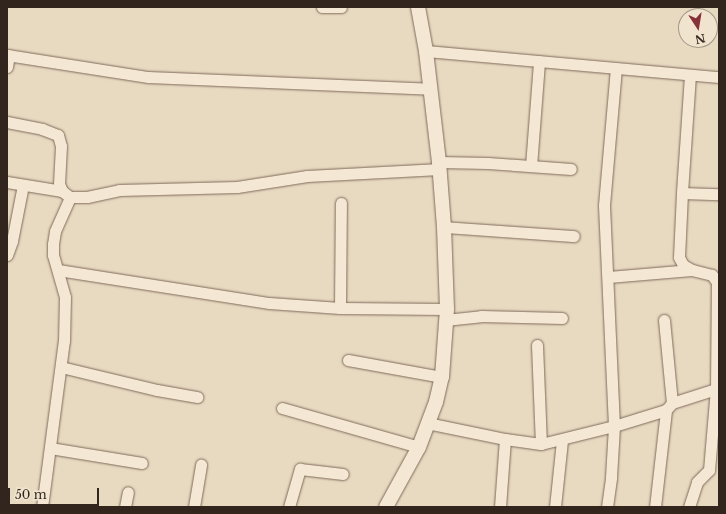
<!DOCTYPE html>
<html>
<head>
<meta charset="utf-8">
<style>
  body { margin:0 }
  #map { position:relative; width:726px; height:514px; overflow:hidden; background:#e8d9c1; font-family:"Libre Baskerville",serif }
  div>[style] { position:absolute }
  .roads { filter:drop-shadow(0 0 1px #7f6b5a) drop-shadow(0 0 1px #7f6b5a) }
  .minor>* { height:11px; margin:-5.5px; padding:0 5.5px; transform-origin:5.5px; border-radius:5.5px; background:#f4e7d3 }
  .tertiary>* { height:14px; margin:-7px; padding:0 7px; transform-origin:7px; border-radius:7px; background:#f4e7d3 }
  span { translate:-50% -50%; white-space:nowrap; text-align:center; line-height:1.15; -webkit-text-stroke:3px #f1e4cf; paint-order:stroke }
  .frame { position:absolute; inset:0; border:8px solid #31251d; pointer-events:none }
  .north { position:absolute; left:678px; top:8px; width:40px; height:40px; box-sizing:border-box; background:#f1e4cf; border:1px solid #a49888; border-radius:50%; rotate:168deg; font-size:11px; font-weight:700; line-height:16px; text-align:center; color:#31251d }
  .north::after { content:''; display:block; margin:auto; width:14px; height:18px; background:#883139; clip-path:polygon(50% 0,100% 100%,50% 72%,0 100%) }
  .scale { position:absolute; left:8px; top:488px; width:91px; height:18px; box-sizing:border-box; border:2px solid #31251d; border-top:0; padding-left:5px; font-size:12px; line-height:14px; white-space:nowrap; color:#31251d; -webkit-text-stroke:3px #f1e4cf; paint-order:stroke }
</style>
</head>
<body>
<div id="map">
  <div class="roads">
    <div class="minor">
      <div style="left:322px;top:7px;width:19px"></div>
      <div style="left:426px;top:51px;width:294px;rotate:5.1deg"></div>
      <div style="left:7px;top:55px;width:143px;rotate:8.9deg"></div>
      <div style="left:148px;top:77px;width:282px;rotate:2.4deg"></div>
      <div style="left:7px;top:67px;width:12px;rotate:-81deg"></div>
      <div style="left:690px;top:75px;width:118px;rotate:93.9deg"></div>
      <div style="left:682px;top:193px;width:37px;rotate:2deg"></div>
      <div style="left:7px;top:122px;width:36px;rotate:11deg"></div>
      <div style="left:42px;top:129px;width:17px;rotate:21deg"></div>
      <div style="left:58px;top:135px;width:11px;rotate:75deg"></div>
      <div style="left:61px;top:146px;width:38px;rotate:93deg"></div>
      <div style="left:59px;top:184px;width:8px;rotate:67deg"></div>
      <div style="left:62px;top:191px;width:10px;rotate:37deg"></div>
      <div style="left:70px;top:197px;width:17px"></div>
      <div style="left:87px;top:197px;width:33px;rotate:-12deg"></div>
      <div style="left:119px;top:190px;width:118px;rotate:-1.5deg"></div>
      <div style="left:237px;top:187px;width:71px;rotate:-8.9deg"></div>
      <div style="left:307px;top:176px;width:133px;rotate:-3deg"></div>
      <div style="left:439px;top:162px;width:49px;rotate:1.2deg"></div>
      <div style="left:488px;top:163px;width:83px;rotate:4.1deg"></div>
      <div style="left:531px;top:166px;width:105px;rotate:-85.6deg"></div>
      <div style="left:7px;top:182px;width:56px;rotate:9.3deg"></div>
      <div style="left:444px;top:227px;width:130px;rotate:4deg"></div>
      <div style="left:7px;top:255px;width:15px;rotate:-70deg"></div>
      <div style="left:12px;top:241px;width:57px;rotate:-78.9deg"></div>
      <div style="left:58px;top:270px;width:214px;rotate:8.9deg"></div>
      <div style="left:269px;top:303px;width:71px;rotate:4deg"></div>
      <div style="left:340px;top:308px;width:107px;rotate:0.5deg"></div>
      <div style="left:608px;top:277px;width:84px;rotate:-4.8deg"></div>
      <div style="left:340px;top:308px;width:105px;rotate:-89.5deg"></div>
      <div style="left:445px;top:320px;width:36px;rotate:-6deg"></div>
      <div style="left:481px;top:316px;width:81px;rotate:1.4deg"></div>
      <div style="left:664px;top:320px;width:83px;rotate:84.5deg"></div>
      <div style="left:537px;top:345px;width:99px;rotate:87.7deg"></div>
      <div style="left:348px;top:360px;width:96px;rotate:10.3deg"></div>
      <div style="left:61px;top:367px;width:99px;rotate:13.5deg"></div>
      <div style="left:157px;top:390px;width:41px;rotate:9.9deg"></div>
      <div style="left:282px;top:408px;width:142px;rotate:15.9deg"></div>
      <div style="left:427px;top:423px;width:80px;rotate:11.6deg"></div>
      <div style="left:505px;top:439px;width:36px;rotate:8deg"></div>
      <div style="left:541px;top:444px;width:75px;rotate:-13.9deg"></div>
      <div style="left:614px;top:426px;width:54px;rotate:-17.1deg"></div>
      <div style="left:666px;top:410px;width:9px;rotate:-49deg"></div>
      <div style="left:672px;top:403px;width:46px;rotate:-17.7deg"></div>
      <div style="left:716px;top:389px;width:107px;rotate:-89.5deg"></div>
      <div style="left:717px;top:282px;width:9px;rotate:-126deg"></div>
      <div style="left:712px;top:275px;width:21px;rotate:-166deg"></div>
      <div style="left:692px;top:270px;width:10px;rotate:-151deg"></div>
      <div style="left:683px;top:265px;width:9px;rotate:-117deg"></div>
      <div style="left:679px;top:257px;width:64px;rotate:-87.3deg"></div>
      <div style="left:50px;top:448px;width:93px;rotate:9.3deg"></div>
      <div style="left:42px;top:507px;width:167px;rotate:-82.5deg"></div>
      <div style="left:64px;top:341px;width:44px;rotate:-88.7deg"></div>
      <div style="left:65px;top:297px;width:44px;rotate:-105.9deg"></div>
      <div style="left:53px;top:255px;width:11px;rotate:-90deg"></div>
      <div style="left:53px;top:244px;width:13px;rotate:-81deg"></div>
      <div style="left:55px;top:231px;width:37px;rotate:-66deg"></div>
      <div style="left:125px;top:507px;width:15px;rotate:-79deg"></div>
      <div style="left:194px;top:507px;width:43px;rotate:-80.5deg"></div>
      <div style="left:289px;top:507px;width:40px;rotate:-74deg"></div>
      <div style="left:300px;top:469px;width:43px;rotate:6.6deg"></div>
      <div style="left:500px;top:507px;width:68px;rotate:-85.8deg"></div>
      <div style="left:555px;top:507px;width:67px;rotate:-84deg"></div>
      <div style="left:607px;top:507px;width:30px;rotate:-82deg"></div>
      <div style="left:611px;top:477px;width:51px;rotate:-86.6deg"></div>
      <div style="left:614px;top:426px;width:221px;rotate:-92.6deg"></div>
      <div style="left:604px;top:205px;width:137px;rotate:-85deg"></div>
      <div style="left:655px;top:507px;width:98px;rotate:-83.5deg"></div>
      <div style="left:689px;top:507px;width:26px;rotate:-72deg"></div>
      <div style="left:697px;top:482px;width:17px;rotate:-45deg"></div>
      <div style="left:709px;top:470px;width:81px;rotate:-85.1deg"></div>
      <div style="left:716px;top:389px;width:3px;rotate:-18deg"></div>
    </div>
    <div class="tertiary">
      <div style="left:386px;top:507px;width:68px;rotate:-61.2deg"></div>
      <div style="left:419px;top:447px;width:48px;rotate:-69.3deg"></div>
      <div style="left:436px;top:402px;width:26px;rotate:-77deg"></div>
      <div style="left:442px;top:377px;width:68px;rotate:-85.8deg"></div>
      <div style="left:447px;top:309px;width:82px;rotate:-92.1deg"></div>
      <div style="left:444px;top:227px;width:65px;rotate:-94.4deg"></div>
      <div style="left:439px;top:162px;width:112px;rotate:-96.7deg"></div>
      <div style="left:426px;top:51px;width:45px;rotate:-100.3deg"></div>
    </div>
  </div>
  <div class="frame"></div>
  <div class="north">N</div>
  <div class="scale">50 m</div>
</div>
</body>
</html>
